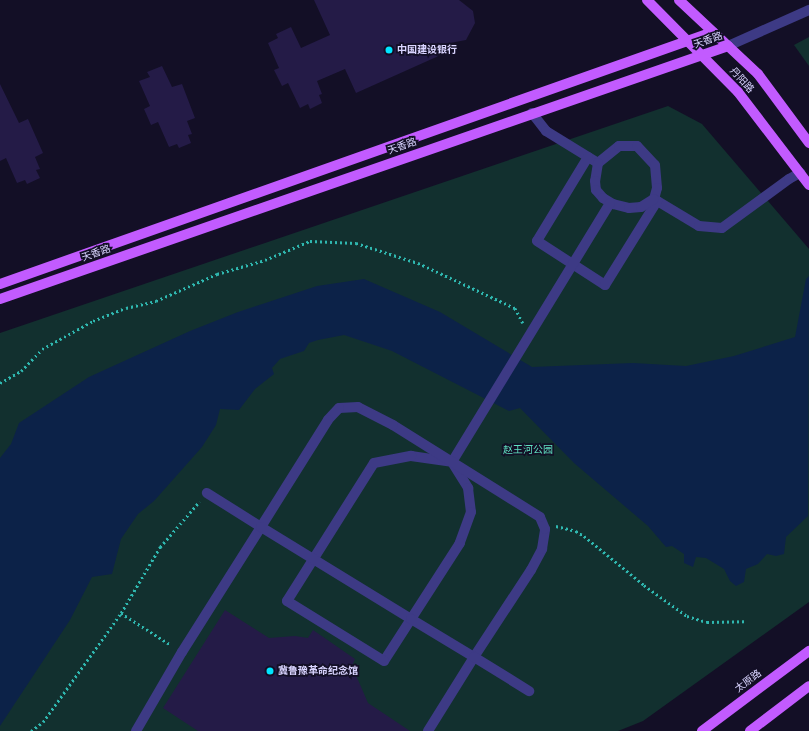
<!DOCTYPE html>
<html>
<head>
<meta charset="utf-8">
<style>
  body { margin:0 }
  #map { position:relative; width:809px; height:731px; overflow:hidden; background:#130f26; font-family:Barlow,"Noto Sans SC",sans-serif }
  div>[style] { position:absolute }
  .green>* { inset:0; background:#12302f }
  .water>* { inset:0; background:#0c2248 }
  .building>* { inset:0; background:#241b47 }
  .path>* { height:2.5px; margin-top:-1.25px; transform-origin:0; background:repeating-linear-gradient(90deg,#2fb8b0 0 2px,transparent 0 5px) }
  .minor>* { height:10px; margin:-5px; padding:0 5px; transform-origin:5px; border-radius:5px; background:#3d3a85 }
  .major>* { height:10px; margin:-5px; padding:0 5px; transform-origin:5px; border-radius:5px; background:#c25bff }
  .dots>* { width:11px; height:11px; translate:-50% -50%; box-sizing:border-box; border:2px solid #130f26; border-radius:50% }
  span { translate:-50% -50%; white-space:nowrap; text-align:center; line-height:1.15; -webkit-text-stroke:3.5px #130f26; paint-order:stroke }
  .street-label { font-size:10px; color:#d9d4ff }
  .poi-label { font-size:10px; color:#d9d4ff; font-weight:700 }
  .left { translate:0 -50%; text-align:left }
  .park-label { font-size:10px; color:#5fe0c0 }
</style>
</head>
<body>
<div id="map">
  <div class="green">
    <div style="clip-path:polygon(809px 37px,809px 66px,794px 45px)"></div>
    <div style="clip-path:polygon(668px 106px,702px 124px,809px 249px,809px 602px,643px 721px,618px 731px,0 731px,0 333px)"></div>
  </div>
  <div class="water">
    <div style="clip-path:polygon(809px 276px,808px 516px,786px 537px,784px 554px,776px 556px,767px 554px,758px 564px,746px 569px,744px 582px,736px 586px,730px 581px,724px 569px,706px 558px,696px 557px,693px 567px,684px 563px,684px 554px,672px 546px,666px 547px,648px 526px,574px 463px,520px 408px,509px 411px,392px 351px,344px 335px,318px 340px,309px 343px,304px 351px,280px 359px,272px 368px,274px 374px,255px 389px,239px 410px,220px 409px,216px 425px,202px 447px,154px 501px,138px 514px,121px 539px,112px 574px,92px 577px,70px 620px,0 726px,0 458px,11px 444px,19px 423px,89px 377px,190px 331px,238px 312px,317px 286px,364px 279px,440px 312px,532px 367px,633px 363px,686px 366px,734px 356px,795px 337px,806px 279px)"></div>
  </div>
  <div class="building">
    <div style="clip-path:polygon(314px 0,459px 0,473px 11px,475px 23px,466px 40px,439px 45px,443px 54px,356px 93px,345px 69px,317px 81px,322px 94px,319px 95px,322px 103px,310px 109px,308px 104px,300px 108px,288px 83px,282px 86px,274px 70px,279px 68px,268px 43px,278px 38px,276px 34px,291px 27px,301px 48px,330px 35px)"></div>
    <div style="clip-path:polygon(162px 66px,172px 87px,182px 84px,195px 118px,187px 121px,192px 134px,188px 135px,191px 143px,179px 148px,177px 144px,169px 147px,158px 122px,151px 125px,144px 109px,150px 106px,139px 81px,150px 77px,147px 72px)"></div>
    <div style="clip-path:polygon(0 84px,19px 123px,28px 119px,43px 153px,35px 157px,40px 169px,36px 170px,40px 178px,27px 184px,25px 180px,17px 183px,6px 158px,0 161px)"></div>
    <div style="clip-path:polygon(225px 610px,269px 638px,295px 636px,308px 638px,313px 630px,355px 659px,352px 666px,368px 703px,410px 731px,198px 731px,163px 708px)"></div>
  </div>
  <div class="path">
    <div style="left:0;top:383px;width:24px;rotate:-30deg"></div>
    <div style="left:21px;top:371px;width:30px;rotate:-46deg"></div>
    <div style="left:42px;top:349px;width:58px;rotate:-28.8deg"></div>
    <div style="left:93px;top:321px;width:35px;rotate:-22deg"></div>
    <div style="left:126px;top:308px;width:31px;rotate:-13deg"></div>
    <div style="left:156px;top:301px;width:67px;rotate:-23.9deg"></div>
    <div style="left:217px;top:274px;width:50px;rotate:-16.3deg"></div>
    <div style="left:265px;top:260px;width:49px;rotate:-22.9deg"></div>
    <div style="left:310px;top:241px;width:46px;rotate:2.5deg"></div>
    <div style="left:356px;top:243px;width:65px;rotate:17.9deg"></div>
    <div style="left:418px;top:263px;width:107px;rotate:24.9deg"></div>
    <div style="left:515px;top:308px;width:17px;rotate:62deg"></div>
    <div style="left:556px;top:526px;width:21px;rotate:14deg"></div>
    <div style="left:576px;top:531px;width:9px;rotate:32deg"></div>
    <div style="left:584px;top:536px;width:77px;rotate:39.2deg"></div>
    <div style="left:644px;top:585px;width:53px;rotate:35.8deg"></div>
    <div style="left:687px;top:616px;width:21px;rotate:17deg"></div>
    <div style="left:707px;top:622px;width:39px;rotate:-1deg"></div>
    <div style="left:121px;top:613px;width:59px;rotate:32.6deg"></div>
    <div style="left:31px;top:731px;width:15px;rotate:-37deg"></div>
    <div style="left:43px;top:722px;width:134px;rotate:-54.4deg"></div>
    <div style="left:121px;top:613px;width:77px;rotate:-59.4deg"></div>
    <div style="left:160px;top:547px;width:60px;rotate:-49.1deg"></div>
  </div>
  <div class="minor">
    <div style="left:728px;top:46px;width:89px;rotate:-24deg"></div>
    <div style="left:532px;top:113px;width:23px;rotate:52deg"></div>
    <div style="left:546px;top:131px;width:61px;rotate:31.6deg"></div>
    <div style="left:598px;top:163px;width:27px;rotate:-39deg"></div>
    <div style="left:619px;top:146px;width:18px"></div>
    <div style="left:637px;top:146px;width:26px;rotate:47deg"></div>
    <div style="left:655px;top:165px;width:23px;rotate:85deg"></div>
    <div style="left:657px;top:188px;width:11px;rotate:105deg"></div>
    <div style="left:654px;top:199px;width:52px;rotate:31deg"></div>
    <div style="left:699px;top:226px;width:23px;rotate:5deg"></div>
    <div style="left:722px;top:228px;width:83px;rotate:-36.2deg"></div>
    <div style="left:789px;top:179px;width:13px;rotate:-29deg"></div>
    <div style="left:588px;top:157px;width:98px;rotate:121.3deg"></div>
    <div style="left:537px;top:241px;width:81px;rotate:32.9deg"></div>
    <div style="left:605px;top:285px;width:99px;rotate:-58.2deg"></div>
    <div style="left:598px;top:163px;width:18px;rotate:99deg"></div>
    <div style="left:595px;top:181px;width:9px;rotate:84deg"></div>
    <div style="left:596px;top:190px;width:11px;rotate:49deg"></div>
    <div style="left:603px;top:198px;width:12px;rotate:31deg"></div>
    <div style="left:613px;top:204px;width:16px;rotate:14deg"></div>
    <div style="left:629px;top:208px;width:12px;rotate:-5deg"></div>
    <div style="left:641px;top:207px;width:15px;rotate:-32deg"></div>
    <div style="left:411px;top:456px;width:41px;rotate:8.3deg"></div>
    <div style="left:452px;top:462px;width:31px;rotate:58deg"></div>
    <div style="left:468px;top:488px;width:24px;rotate:83deg"></div>
    <div style="left:471px;top:512px;width:33px;rotate:110deg"></div>
    <div style="left:460px;top:543px;width:140px;rotate:122.8deg"></div>
    <div style="left:384px;top:661px;width:114px;rotate:-148.3deg"></div>
    <div style="left:287px;top:601px;width:163px;rotate:-57.8deg"></div>
    <div style="left:374px;top:463px;width:38px;rotate:-11deg"></div>
    <div style="left:452px;top:462px;width:303px;rotate:-58.6deg"></div>
    <div style="left:136px;top:731px;width:91px;rotate:-59.8deg"></div>
    <div style="left:182px;top:652px;width:148px;rotate:-57.7deg"></div>
    <div style="left:261px;top:527px;width:64px;rotate:-147.8deg"></div>
    <div style="left:428px;top:731px;width:87px;rotate:-58.1deg"></div>
    <div style="left:474px;top:657px;width:104px;rotate:-56.8deg"></div>
    <div style="left:531px;top:570px;width:24px;rotate:-62deg"></div>
    <div style="left:542px;top:549px;width:20px;rotate:-81deg"></div>
    <div style="left:545px;top:529px;width:13px;rotate:-113deg"></div>
    <div style="left:540px;top:517px;width:173px;rotate:-148deg"></div>
    <div style="left:393px;top:425px;width:39px;rotate:-153deg"></div>
    <div style="left:358px;top:407px;width:19px;rotate:177deg"></div>
    <div style="left:339px;top:408px;width:16px;rotate:133deg"></div>
    <div style="left:328px;top:420px;width:126px;rotate:122.1deg"></div>
    <div style="left:261px;top:527px;width:176px;rotate:31.5deg"></div>
    <div style="left:411px;top:619px;width:74px;rotate:31.1deg"></div>
    <div style="left:474px;top:657px;width:65px;rotate:31.7deg"></div>
  </div>
  <div class="major">
    <div style="left:647px;top:0;width:129px;rotate:45.3deg"></div>
    <div style="left:738px;top:92px;width:117px;rotate:52.6deg"></div>
    <div style="left:679px;top:0;width:108px;rotate:43.1deg"></div>
    <div style="left:758px;top:74px;width:86px;rotate:53.5deg"></div>
    <div style="left:0;top:284px;width:756px;rotate:-19.47deg"></div>
    <div style="left:0;top:299px;width:771px;rotate:-19.16deg"></div>
    <div style="left:702px;top:731px;width:134px;rotate:-36.8deg"></div>
    <div style="left:750px;top:731px;width:74px;rotate:-37.3deg"></div>
  </div>
  <div class="dots">
    <div style="left:389px;top:50px;background:#00e5ff"></div>
    <div style="left:270px;top:671px;background:#00e5ff"></div>
  </div>
  <div class="street-label">
    <span style="left:708px;top:40px;rotate:-19deg">天香路</span>
    <span style="left:742px;top:80px;rotate:48deg">丹阳路</span>
    <span style="left:402px;top:146px;rotate:-19deg">天香路</span>
    <span style="left:96px;top:253px;rotate:-19deg">天香路</span>
    <span style="left:748px;top:681px;rotate:-37deg">太原路</span>
  </div>
  <div class="poi-label">
    <span class="left" style="left:397px;top:50px">中国建设银行</span>
    <span class="left" style="left:278px;top:671px">冀鲁豫革命纪念馆</span>
  </div>
  <div class="park-label">
    <span style="left:528px;top:450px">赵王河公园</span>
  </div>
</div>
</body>
</html>
